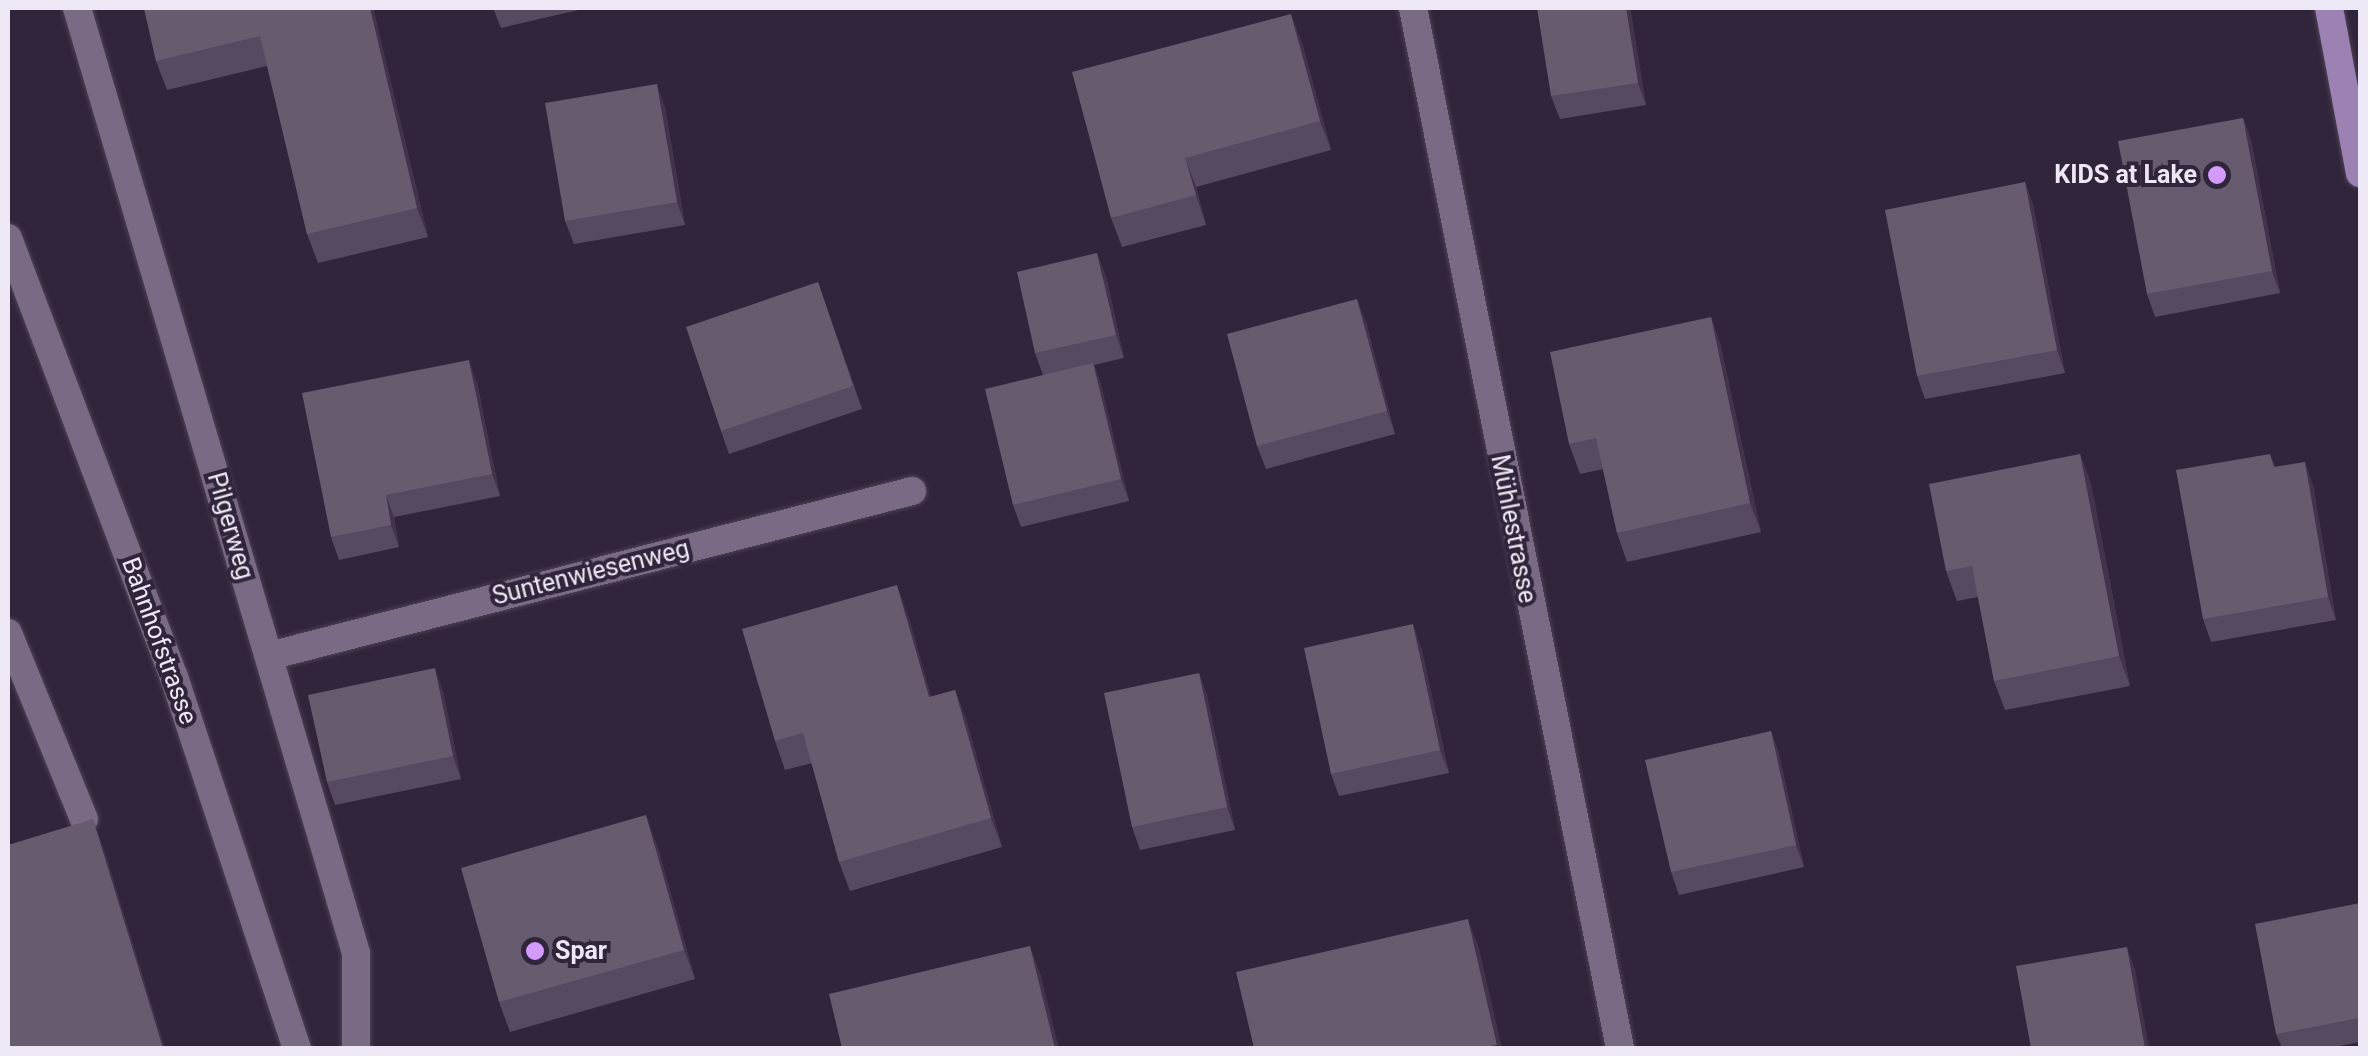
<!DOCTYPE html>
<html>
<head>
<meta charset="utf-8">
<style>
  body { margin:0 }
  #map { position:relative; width:2368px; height:1056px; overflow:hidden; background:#31253b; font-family:Roboto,sans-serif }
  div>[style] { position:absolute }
  .roads { filter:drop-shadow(0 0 2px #4c4254) drop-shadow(0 0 2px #4c4254) }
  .service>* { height:28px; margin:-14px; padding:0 14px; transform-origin:14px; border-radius:14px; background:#796b84 }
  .minor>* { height:28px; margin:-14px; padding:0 14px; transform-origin:14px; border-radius:14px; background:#796b84 }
  .tertiary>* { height:28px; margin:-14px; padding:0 14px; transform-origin:14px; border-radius:14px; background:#796b84 }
  .primary>* { height:28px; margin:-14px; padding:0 14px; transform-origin:14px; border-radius:14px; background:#9c81b3 }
  .wall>* { inset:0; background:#564a60 }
  .shaded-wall>* { inset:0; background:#41344b }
  .building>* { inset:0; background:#675b70 }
  .dots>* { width:28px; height:28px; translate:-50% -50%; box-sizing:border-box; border:5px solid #31253b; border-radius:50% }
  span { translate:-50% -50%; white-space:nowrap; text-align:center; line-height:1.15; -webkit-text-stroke:8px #31253b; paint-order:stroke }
  .poi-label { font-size:25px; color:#eee7f5; font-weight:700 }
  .right { translate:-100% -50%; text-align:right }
  .left { translate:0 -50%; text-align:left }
  .street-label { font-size:25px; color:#eee7f5 }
  .frame { position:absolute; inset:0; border:10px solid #eee7f5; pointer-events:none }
</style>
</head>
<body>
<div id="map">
  <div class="roads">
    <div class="service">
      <div style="left:8px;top:633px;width:201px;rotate:67.8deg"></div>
    </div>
    <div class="minor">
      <div style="left:77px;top:8px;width:985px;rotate:73.55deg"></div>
      <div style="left:356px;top:953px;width:95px;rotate:90deg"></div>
      <div style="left:1413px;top:8px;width:1060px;rotate:78.74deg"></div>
      <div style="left:269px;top:656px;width:664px;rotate:-14.39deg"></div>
    </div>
    <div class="tertiary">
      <div style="left:8px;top:238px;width:469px;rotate:69.3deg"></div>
      <div style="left:174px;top:677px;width:391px;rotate:71.7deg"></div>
    </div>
    <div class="primary">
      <div style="left:2329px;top:8px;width:168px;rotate:79.4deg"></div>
    </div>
  </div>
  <div class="wall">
    <div style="clip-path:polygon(144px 8px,373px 8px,428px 237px,318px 263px,307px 234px,267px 66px,167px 90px,156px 61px)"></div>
    <div style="clip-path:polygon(493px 8px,587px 8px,501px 28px)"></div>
    <div style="clip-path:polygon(1630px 8px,1646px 105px,1560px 119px,1551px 96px)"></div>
    <div style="clip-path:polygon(1302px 43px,1331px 150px,1196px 187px,1206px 225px,1122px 247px,1111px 218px)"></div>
    <div style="clip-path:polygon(665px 107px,685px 225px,574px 244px,565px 221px)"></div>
    <div style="clip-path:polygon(2243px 118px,2251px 140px,2280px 293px,2155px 317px,2147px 294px)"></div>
    <div style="clip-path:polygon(2025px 182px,2033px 205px,2065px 373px,1925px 399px,1917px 376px)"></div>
    <div style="clip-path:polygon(1106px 276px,1124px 358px,1094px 365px,1101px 385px,1129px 501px,1021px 527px,1013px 505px,1043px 375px,1035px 353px)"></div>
    <div style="clip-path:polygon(818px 282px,862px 409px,729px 454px,721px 431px)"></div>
    <div style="clip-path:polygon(1711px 317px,1721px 347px,1761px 532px,1627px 562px,1617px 533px,1603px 469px,1580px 474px,1569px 444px)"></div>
    <div style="clip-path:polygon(1366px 322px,1395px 434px,1266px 469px,1257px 446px)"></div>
    <div style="clip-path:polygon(477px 383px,500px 496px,394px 517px,399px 547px,339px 560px,331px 537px)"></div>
    <div style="clip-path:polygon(2080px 454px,2091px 484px,2130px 686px,2005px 710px,1994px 681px,1978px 597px,1957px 601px,1946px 571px)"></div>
    <div style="clip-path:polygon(2270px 454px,2275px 467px,2313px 485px,2336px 620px,2211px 642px,2203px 619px)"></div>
    <div style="clip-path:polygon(908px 615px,931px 697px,955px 690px,966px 719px,1002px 847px,850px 891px,839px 862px,812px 763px,785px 770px,775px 741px)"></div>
    <div style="clip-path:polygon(1421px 647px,1449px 773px,1339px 796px,1331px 774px)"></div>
    <div style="clip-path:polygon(1199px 673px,1207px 696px,1235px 830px,1140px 850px,1132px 827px)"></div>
    <div style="clip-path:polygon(443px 691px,461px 779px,335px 805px,327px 782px)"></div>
    <div style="clip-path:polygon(1771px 731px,1779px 754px,1804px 867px,1679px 895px,1671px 872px)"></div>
    <div style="clip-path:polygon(657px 845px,695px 979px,510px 1032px,499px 1002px)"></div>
    <div style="clip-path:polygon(2360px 903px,2360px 1042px,2328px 1048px,2282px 1048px,2276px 1034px)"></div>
  </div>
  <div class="shaded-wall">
    <div style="clip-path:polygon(370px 8px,373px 8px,428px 237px,417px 208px)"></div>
    <div style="clip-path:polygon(1626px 8px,1630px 8px,1646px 105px,1638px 83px)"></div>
    <div style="clip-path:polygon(1291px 14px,1302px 43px,1331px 150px,1320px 121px)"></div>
    <div style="clip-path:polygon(657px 84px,665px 107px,685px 225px,677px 202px)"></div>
    <div style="clip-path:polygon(2243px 118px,2251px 140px,2280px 293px,2272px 271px)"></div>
    <div style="clip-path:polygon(1185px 158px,1196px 187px,1206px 225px,1196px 195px)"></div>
    <div style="clip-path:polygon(2025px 182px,2033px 205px,2065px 373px,2057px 350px)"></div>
    <div style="clip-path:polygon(1097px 253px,1106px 276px,1124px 358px,1116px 335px)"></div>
    <div style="clip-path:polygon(1357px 299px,1366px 322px,1395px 434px,1387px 411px)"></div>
    <div style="clip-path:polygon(1711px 317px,1721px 347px,1761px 532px,1750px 503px)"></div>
    <div style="clip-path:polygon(469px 360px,477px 383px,500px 496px,492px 474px)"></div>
    <div style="clip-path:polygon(1093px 363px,1101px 385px,1129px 501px,1121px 479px)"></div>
    <div style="clip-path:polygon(2080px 454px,2091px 484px,2130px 686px,2119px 656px)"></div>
    <div style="clip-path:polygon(2305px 462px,2313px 485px,2336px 620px,2328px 597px)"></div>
    <div style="clip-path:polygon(386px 495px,394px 517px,399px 547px,391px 525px)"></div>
    <div style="clip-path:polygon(897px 585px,908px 615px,940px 727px,929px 697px)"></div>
    <div style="clip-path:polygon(1413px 624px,1421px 647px,1449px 773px,1440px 750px)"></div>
    <div style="clip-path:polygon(435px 668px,443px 691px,461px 779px,453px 756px)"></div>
    <div style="clip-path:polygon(1199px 673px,1207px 696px,1235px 830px,1227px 807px)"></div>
    <div style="clip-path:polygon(955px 690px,966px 719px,1002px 847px,991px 818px)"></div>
    <div style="clip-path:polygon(1771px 731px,1779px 754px,1804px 867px,1796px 845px)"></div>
    <div style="clip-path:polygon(646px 815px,657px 845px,695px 979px,684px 950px)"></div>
    <div style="clip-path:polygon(93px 819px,105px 852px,165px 1048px,163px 1048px)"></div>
    <div style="clip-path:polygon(1468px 919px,1479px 948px,1502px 1048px,1499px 1048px,1497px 1045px)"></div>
    <div style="clip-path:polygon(1030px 946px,1041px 976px,1059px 1048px,1055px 1048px)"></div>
    <div style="clip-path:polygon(2127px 947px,2135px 969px,2149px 1048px,2145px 1048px)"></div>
  </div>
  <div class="building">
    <div style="clip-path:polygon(144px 8px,370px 8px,417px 208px,307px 234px,260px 36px,156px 61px)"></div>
    <div style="clip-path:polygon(1537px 8px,1626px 8px,1638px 83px,1551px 96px)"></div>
    <div style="clip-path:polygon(1291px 14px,1320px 121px,1185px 158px,1196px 195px,1111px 218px,1072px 72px)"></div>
    <div style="clip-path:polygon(657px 84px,677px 202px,565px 221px,545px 103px)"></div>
    <div style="clip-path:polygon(2243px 118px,2272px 271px,2147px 294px,2118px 141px)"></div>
    <div style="clip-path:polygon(2025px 182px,2057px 350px,1917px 376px,1885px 210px)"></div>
    <div style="clip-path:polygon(1097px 253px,1116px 335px,1035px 353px,1017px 272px)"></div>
    <div style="clip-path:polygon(818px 282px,853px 386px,721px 431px,686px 327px)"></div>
    <div style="clip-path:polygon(1357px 299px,1387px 411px,1257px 446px,1227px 334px)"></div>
    <div style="clip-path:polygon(1711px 317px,1750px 503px,1617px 533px,1596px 438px,1569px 444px,1550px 352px)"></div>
    <div style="clip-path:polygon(469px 360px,492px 474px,386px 495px,391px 525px,331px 537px,302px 393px)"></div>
    <div style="clip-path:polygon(1093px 363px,1121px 479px,1013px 505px,985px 389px)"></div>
    <div style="clip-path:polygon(2080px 454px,2119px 656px,1994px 681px,1972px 566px,1946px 571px,1929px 484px)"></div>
    <div style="clip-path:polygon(2270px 454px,2273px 467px,2305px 462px,2328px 597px,2203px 619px,2176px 470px)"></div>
    <div style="clip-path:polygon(897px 585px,929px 697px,955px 690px,991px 818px,839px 862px,803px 733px,775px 741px,742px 629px)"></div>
    <div style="clip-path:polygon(1413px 624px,1440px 750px,1331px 774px,1304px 648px)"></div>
    <div style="clip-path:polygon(435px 668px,453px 756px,327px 782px,308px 695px)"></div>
    <div style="clip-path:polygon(1199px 673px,1227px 807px,1132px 827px,1104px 693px)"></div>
    <div style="clip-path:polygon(1771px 731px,1796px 845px,1671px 872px,1645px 760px)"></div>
    <div style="clip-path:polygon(646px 815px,684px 950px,499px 1002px,461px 868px)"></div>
    <div style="clip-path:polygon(93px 819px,163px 1048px,8px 1048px,8px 845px)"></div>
    <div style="clip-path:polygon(2360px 903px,2360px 1018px,2276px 1034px,2255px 924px)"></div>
    <div style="clip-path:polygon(1468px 919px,1497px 1045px,1480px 1048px,1254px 1048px,1236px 972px)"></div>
    <div style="clip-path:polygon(1030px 946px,1055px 1048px,842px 1048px,829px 994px)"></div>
    <div style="clip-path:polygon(2127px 947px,2145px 1048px,2031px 1048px,2016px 966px)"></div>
  </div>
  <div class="dots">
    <div style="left:2217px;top:175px;background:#d39cfc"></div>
    <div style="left:535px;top:951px;background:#d39cfc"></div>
  </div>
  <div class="poi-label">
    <span class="right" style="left:2197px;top:175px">KIDS at Lake</span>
    <span class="left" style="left:555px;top:951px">Spar</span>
  </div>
  <div class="street-label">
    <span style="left:230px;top:526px;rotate:74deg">Pilgerweg</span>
    <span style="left:1513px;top:529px;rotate:79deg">Mühlestrasse</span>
    <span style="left:591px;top:573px;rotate:-14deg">Suntenwiesenweg</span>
    <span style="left:159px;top:641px;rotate:70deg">Bahnhofstrasse</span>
  </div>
  <div class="frame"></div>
</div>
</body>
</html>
